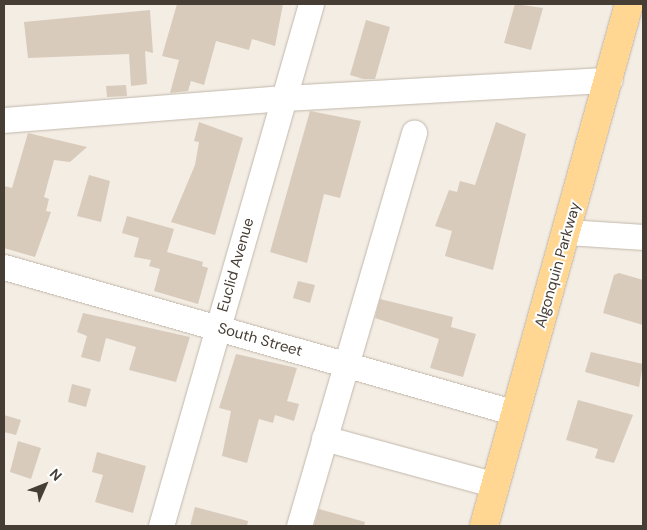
<!DOCTYPE html>
<html>
<head>
<meta charset="utf-8">
<style>
  body { margin:0 }
  #map { position:relative; width:647px; height:530px; overflow:hidden; background:#f3ede4; font-family:"DM Sans",sans-serif }
  div>[style] { position:absolute }
  .building>* { inset:0; background:#d8cbbc }
  .roads { filter:drop-shadow(0 0 1px #c2b7aa) drop-shadow(0 0 1px #c2b7aa) }
  .minor>* { height:25px; margin:-12.5px; padding:0 12.5px; transform-origin:12.5px; border-radius:12.5px; background:#fff }
  .major>* { height:28px; margin:-14px; padding:0 14px; transform-origin:14px; border-radius:14px; background:#ffd792 }
  span { translate:-50% -50%; white-space:nowrap; text-align:center; line-height:1.15; -webkit-text-stroke:4px #fff; paint-order:stroke }
  .street-label { font-size:15px; color:#463d34 }
  .frame { position:absolute; inset:0; border:5px solid #463d34; pointer-events:none }
  .north { position:absolute; left:20px; top:460px; width:50px; height:50px; -webkit-text-stroke:4px #fff; paint-order:stroke; rotate:46deg; font-size:14px; font-weight:700; line-height:20px; text-align:center; color:#463d34 }
  .north::after { content:''; display:block; margin:auto; width:18px; height:22px; background:#463d34; clip-path:polygon(50% 0,100% 100%,50% 72%,0 100%) }
</style>
</head>
<body>
<div id="map">
  <div class="building">
    <div style="clip-path:polygon(177px 4px,283px 4px,275px 46px,252px 39px,249px 50px,216px 41px,204px 85px,191px 81px,188px 91px,170px 93px,179px 60px,162px 56px)"></div>
    <div style="clip-path:polygon(515px 4px,543px 8px,531px 50px,504px 43px)"></div>
    <div style="clip-path:polygon(150px 10px,153px 53px,145px 51px,147px 84px,131px 86px,129px 54px,28px 58px,24px 22px)"></div>
    <div style="clip-path:polygon(366px 20px,390px 27px,375px 79px,363px 79px,350px 75px)"></div>
    <div style="clip-path:polygon(126px 85px,127px 96px,107px 97px,106px 86px)"></div>
    <div style="clip-path:polygon(310px 111px,361px 121px,340px 198px,324px 194px,307px 263px,270px 252px)"></div>
    <div style="clip-path:polygon(199px 122px,243px 138px,215px 235px,171px 222px,195px 165px,199px 142px,194px 141px)"></div>
    <div style="clip-path:polygon(496px 122px,526px 134px,493px 270px,445px 256px,452px 231px,435px 226px,449px 190px,457px 192px,460px 181px,475px 185px)"></div>
    <div style="clip-path:polygon(28px 133px,87px 147px,70px 162px,54px 160px,44px 197px,49px 199px,46px 211px,51px 212px,35px 257px,4px 248px,4px 186px,12px 188px)"></div>
    <div style="clip-path:polygon(89px 175px,110px 181px,101px 222px,77px 216px)"></div>
    <div style="clip-path:polygon(127px 216px,174px 229px,167px 252px,203px 262px,202px 266px,208px 268px,198px 304px,154px 291px,160px 269px,149px 266px,151px 260px,134px 257px,139px 238px,122px 233px)"></div>
    <div style="clip-path:polygon(619px 273px,643px 280px,643px 325px,603px 313px,614px 275px)"></div>
    <div style="clip-path:polygon(298px 281px,315px 285px,310px 303px,293px 298px)"></div>
    <div style="clip-path:polygon(380px 299px,453px 317px,451px 327px,476px 334px,463px 377px,430px 368px,439px 339px,375px 318px)"></div>
    <div style="clip-path:polygon(83px 313px,190px 337px,176px 382px,129px 370px,136px 347px,106px 338px,100px 362px,81px 357px,87px 336px,77px 332px)"></div>
    <div style="clip-path:polygon(591px 352px,643px 364px,639px 387px,585px 372px)"></div>
    <div style="clip-path:polygon(236px 354px,297px 368px,287px 401px,299px 404px,294px 421px,275px 415px,273px 423px,259px 419px,247px 463px,222px 456px,231px 411px,219px 408px)"></div>
    <div style="clip-path:polygon(72px 384px,91px 389px,86px 407px,68px 402px)"></div>
    <div style="clip-path:polygon(578px 400px,633px 415px,614px 463px,595px 458px,598px 449px,566px 440px)"></div>
    <div style="clip-path:polygon(4px 415px,21px 420px,16px 435px,4px 432px)"></div>
    <div style="clip-path:polygon(18px 441px,41px 448px,31px 479px,10px 472px)"></div>
    <div style="clip-path:polygon(97px 452px,146px 466px,133px 513px,95px 502px,103px 475px,92px 472px)"></div>
    <div style="clip-path:polygon(195px 507px,248px 521px,247px 526px,190px 526px)"></div>
    <div style="clip-path:polygon(319px 509px,365px 522px,364px 526px,314px 526px)"></div>
  </div>
  <div class="roads">
    <div class="minor">
      <div style="left:4px;top:120px;width:281px;rotate:-4.5deg"></div>
      <div style="left:284px;top:98px;width:326px;rotate:-3.2deg"></div>
      <div style="left:568px;top:232px;width:75px;rotate:3.8deg"></div>
      <div style="left:4px;top:267px;width:532px;rotate:15.92deg"></div>
      <div style="left:324px;top:438px;width:178px;rotate:15.3deg"></div>
      <div style="left:161px;top:526px;width:543px;rotate:-73.97deg"></div>
      <div style="left:299px;top:526px;width:410px;rotate:-73.7deg"></div>
    </div>
    <div class="major">
      <div style="left:484px;top:526px;width:542px;rotate:-74.48deg"></div>
    </div>
  </div>
  <div class="street-label">
    <span style="left:236px;top:265px;rotate:-74deg">Euclid Avenue</span>
    <span style="left:558px;top:265px;rotate:-74deg">Algonquin Parkway</span>
    <span style="left:260px;top:340px;rotate:16deg">South Street</span>
  </div>
  <div class="frame"></div>
  <div class="north">N</div>
</div>
</body>
</html>
